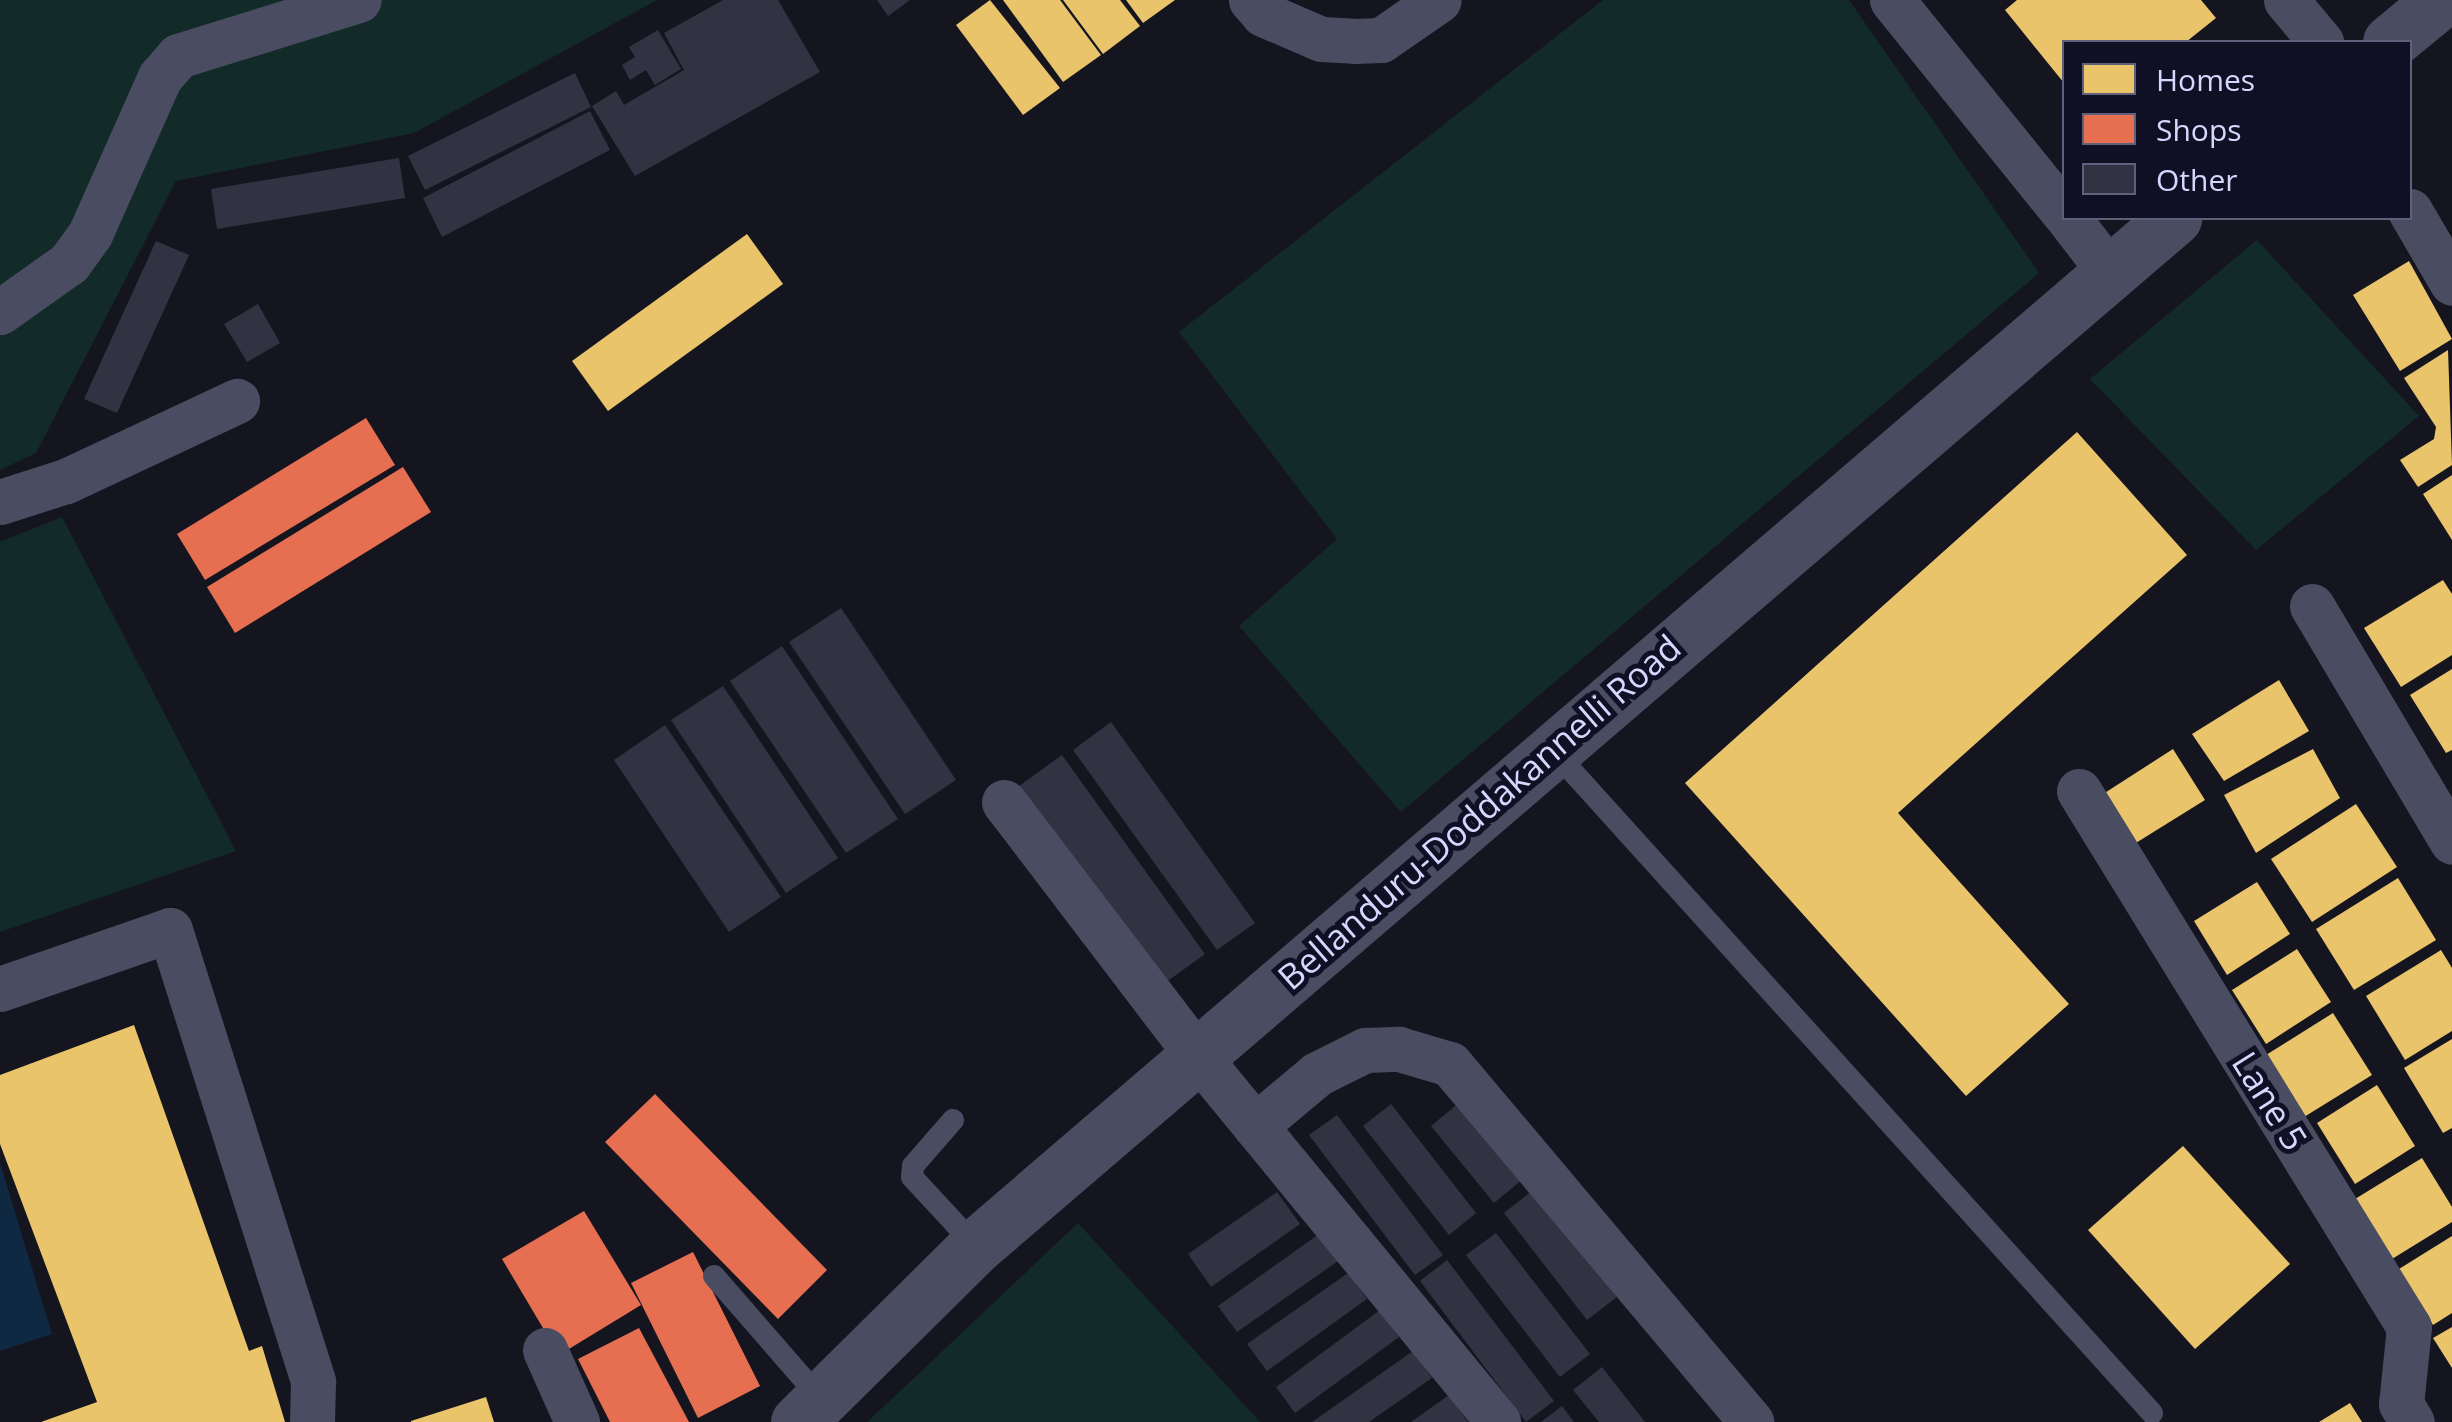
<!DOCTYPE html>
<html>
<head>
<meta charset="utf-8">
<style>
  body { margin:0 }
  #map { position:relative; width:2452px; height:1422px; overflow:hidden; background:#151520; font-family:"Open Sans",sans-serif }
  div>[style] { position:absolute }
  .green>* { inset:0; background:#132b28 }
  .water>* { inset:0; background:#0f2943 }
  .homes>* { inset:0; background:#e9c46a }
  .shops>* { inset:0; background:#e76f51 }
  .building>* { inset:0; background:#333242 }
  .service>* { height:22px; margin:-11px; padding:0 11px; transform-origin:11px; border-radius:11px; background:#4a4c61 }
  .minor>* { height:45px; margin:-22.5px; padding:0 22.5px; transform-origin:22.5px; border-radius:22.5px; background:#4a4c61 }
  .tertiary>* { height:55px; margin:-27.5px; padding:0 27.5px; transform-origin:27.5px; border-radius:27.5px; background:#4a4c61 }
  span { translate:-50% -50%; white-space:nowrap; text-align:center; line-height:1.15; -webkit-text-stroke:10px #101025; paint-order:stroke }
  .street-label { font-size:35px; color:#d5d7fd }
  .legend { position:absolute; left:2062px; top:40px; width:350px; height:180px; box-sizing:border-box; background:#101025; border:2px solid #5f607b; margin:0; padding:12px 18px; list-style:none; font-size:30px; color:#d5d7fd }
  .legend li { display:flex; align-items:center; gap:20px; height:50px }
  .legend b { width:50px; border:2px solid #5f607b }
</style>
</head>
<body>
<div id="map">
  <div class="green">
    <div style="clip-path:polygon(0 0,657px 0,414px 133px,176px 181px,36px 453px,0 470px)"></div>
    <div style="clip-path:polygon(1603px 0,1849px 0,2039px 273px,1401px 812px,1239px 626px,1337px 539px,1179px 332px)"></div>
    <div style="clip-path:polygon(2257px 240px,2419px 416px,2256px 550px,2090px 379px)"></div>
    <div style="clip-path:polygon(62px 517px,236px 851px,0 932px,0 542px)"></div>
    <div style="clip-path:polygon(1078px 1223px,1260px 1422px,867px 1422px,894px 1397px)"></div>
  </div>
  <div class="water">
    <div style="clip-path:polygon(0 1163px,52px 1334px,0 1351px)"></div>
  </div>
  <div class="homes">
    <div style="clip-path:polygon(990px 0,1060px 88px,1023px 115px,956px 25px)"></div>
    <div style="clip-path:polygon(1003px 0,1060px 0,1101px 55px,1063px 82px)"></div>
    <div style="clip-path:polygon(1063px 0,1120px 0,1140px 26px,1103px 54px)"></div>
    <div style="clip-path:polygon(1126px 0,1175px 0,1143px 23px)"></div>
    <div style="clip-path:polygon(2017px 0,2201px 0,2216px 18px,2186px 42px,2064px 42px,2064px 83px,2005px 10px)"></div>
    <div style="clip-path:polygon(747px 234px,783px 284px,608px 411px,572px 361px)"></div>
    <div style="clip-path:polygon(2409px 261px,2452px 339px,2400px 371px,2353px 295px)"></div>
    <div style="clip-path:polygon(2448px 350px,2452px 465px,2418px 487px,2400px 460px,2434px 439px,2436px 427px,2404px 378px)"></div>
    <div style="clip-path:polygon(2077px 432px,2187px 555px,1898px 813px,2069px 1004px,1966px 1096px,1685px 783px)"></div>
    <div style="clip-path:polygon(2452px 475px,2452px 540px,2423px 494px)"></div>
    <div style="clip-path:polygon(2443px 580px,2452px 594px,2452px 655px,2401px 687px,2364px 628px)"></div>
    <div style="clip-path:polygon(2452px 669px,2452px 750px,2446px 753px,2410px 695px)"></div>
    <div style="clip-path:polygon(2279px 680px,2309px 731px,2224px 781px,2192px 734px)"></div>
    <div style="clip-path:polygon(2173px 749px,2205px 800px,2131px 846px,2100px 796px)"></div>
    <div style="clip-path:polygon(2313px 749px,2340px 798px,2256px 853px,2224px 795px)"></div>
    <div style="clip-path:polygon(2356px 804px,2397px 867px,2312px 922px,2271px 859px)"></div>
    <div style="clip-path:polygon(2398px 878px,2436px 940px,2354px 990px,2316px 929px)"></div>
    <div style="clip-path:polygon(2257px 882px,2290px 934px,2227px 975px,2194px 921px)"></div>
    <div style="clip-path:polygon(2297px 949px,2331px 1002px,2266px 1044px,2232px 990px)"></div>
    <div style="clip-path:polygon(2441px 950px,2452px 968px,2452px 1031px,2405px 1060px,2366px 996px)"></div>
    <div style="clip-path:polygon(2333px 1013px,2372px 1075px,2304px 1117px,2266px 1055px)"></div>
    <div style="clip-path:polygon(134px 1025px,249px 1351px,262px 1346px,285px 1422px,41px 1422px,97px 1402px,0 1144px,0 1075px)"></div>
    <div style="clip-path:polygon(2452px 1039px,2452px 1128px,2443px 1133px,2404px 1068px)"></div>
    <div style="clip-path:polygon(2377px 1085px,2415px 1146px,2355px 1184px,2317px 1123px)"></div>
    <div style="clip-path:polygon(2183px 1146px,2290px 1264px,2195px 1349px,2088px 1230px)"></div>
    <div style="clip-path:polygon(2422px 1158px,2452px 1207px,2452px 1222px,2392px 1259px,2355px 1199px)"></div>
    <div style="clip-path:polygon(2452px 1236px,2452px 1313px,2433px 1325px,2399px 1269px)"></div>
    <div style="clip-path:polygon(2452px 1327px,2452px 1368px,2433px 1338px)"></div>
    <div style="clip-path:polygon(486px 1397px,494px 1422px,411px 1422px,411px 1421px)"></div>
    <div style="clip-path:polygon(2350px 1403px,2362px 1422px,2319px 1422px)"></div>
  </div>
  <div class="shops">
    <div style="clip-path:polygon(366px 418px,395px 465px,205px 580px,177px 534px)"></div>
    <div style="clip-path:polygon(403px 467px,431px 512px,235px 633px,207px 587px)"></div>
    <div style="clip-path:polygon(655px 1094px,827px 1270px,778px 1319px,605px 1142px)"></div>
    <div style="clip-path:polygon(584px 1211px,641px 1305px,559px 1355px,502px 1259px)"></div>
    <div style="clip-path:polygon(693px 1252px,760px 1386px,698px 1418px,631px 1283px)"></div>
    <div style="clip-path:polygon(639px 1328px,689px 1422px,610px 1422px,578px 1359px)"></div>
  </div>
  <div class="building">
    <div style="clip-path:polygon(723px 0,778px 0,820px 72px,635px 176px,592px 106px,616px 91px,624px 105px,684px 70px,664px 33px)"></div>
    <div style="clip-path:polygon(877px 0,910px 0,888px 16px)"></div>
    <div style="clip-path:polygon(658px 30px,681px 69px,655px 85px,646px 70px,630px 80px,622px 65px,635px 57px,629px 47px)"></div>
    <div style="clip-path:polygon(575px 73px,591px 107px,425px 190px,408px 156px)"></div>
    <div style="clip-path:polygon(590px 111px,610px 150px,442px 237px,423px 198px)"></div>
    <div style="clip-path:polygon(399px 158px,405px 198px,217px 229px,211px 189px)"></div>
    <div style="clip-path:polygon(156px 241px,189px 255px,117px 413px,84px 399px)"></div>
    <div style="clip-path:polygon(258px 304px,280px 343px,247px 362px,224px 324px)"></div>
    <div style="clip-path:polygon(841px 608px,956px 780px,905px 814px,789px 642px)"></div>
    <div style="clip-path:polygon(782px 646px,898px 819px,846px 853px,730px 681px)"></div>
    <div style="clip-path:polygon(723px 686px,838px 858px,786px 893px,671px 720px)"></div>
    <div style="clip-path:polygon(1111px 722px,1255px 923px,1217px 950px,1073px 750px)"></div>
    <div style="clip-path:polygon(665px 725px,781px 897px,729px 932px,614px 760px)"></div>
    <div style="clip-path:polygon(1062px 755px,1205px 954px,1158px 988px,1015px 789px)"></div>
    <div style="clip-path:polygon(1460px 1102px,1523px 1179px,1494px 1203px,1431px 1126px)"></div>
    <div style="clip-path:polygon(1391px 1104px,1476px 1213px,1449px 1235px,1363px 1126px)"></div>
    <div style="clip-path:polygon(1337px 1115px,1443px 1255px,1415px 1275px,1309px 1135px)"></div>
    <div style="clip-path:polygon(1534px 1189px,1617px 1297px,1587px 1320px,1504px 1213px)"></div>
    <div style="clip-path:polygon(1277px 1192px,1300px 1224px,1211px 1287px,1188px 1254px)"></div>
    <div style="clip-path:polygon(1496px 1233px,1590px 1354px,1560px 1377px,1466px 1255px)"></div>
    <div style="clip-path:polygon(1319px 1234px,1338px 1261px,1237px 1332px,1218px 1306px)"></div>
    <div style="clip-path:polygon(1447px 1260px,1554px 1401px,1526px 1422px,1420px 1281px)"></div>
    <div style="clip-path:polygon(1348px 1273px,1367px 1299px,1267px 1371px,1247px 1344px)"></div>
    <div style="clip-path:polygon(1380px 1310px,1399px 1337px,1295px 1413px,1276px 1387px)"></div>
    <div style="clip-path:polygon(1413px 1351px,1432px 1378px,1369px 1422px,1312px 1422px)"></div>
    <div style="clip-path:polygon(1602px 1367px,1645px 1422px,1599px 1422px,1573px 1390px)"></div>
    <div style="clip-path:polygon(1449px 1395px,1468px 1422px,1411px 1422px)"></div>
    <div style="clip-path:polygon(1562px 1406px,1574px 1422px,1541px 1422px)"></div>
  </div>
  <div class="service">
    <div style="left:1552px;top:749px;width:895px;rotate:47.9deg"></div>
    <div style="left:953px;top:1120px;width:61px;rotate:131deg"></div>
    <div style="left:913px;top:1166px;width:11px;rotate:95deg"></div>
    <div style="left:912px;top:1177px;width:94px;rotate:47.2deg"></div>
    <div style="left:714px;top:1276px;width:163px;rotate:49deg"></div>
  </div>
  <div class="minor">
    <div style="left:1251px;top:0;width:18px;rotate:49deg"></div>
    <div style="left:1263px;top:14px;width:63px;rotate:23.3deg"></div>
    <div style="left:1321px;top:39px;width:33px;rotate:3deg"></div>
    <div style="left:1354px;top:41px;width:27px;rotate:-2deg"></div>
    <div style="left:1381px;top:40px;width:70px;rotate:-34.6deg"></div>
    <div style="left:1892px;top:0;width:274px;rotate:51.1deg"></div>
    <div style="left:2286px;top:0;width:55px;rotate:50.2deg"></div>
    <div style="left:2410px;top:211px;width:83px;rotate:59.7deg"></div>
    <div style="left:2068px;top:218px;width:67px;rotate:52.3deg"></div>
    <div style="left:0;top:312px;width:85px;rotate:-35.4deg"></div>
    <div style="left:69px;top:263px;width:36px;rotate:-54deg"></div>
    <div style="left:90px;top:234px;width:172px;rotate:-66deg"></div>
    <div style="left:160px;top:77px;width:28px;rotate:-49deg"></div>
    <div style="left:178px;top:56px;width:189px;rotate:-17.2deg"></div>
    <div style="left:0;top:502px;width:69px;rotate:-17.7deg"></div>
    <div style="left:66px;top:481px;width:189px;rotate:-25.1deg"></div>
    <div style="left:2312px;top:606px;width:274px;rotate:59.3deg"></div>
    <div style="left:2079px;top:791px;width:629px;rotate:58.38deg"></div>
    <div style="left:2409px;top:1327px;width:77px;rotate:95.9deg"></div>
    <div style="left:2401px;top:1404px;width:21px;rotate:59deg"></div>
    <div style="left:1004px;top:802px;width:317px;rotate:52.7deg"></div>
    <div style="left:1196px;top:1054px;width:476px;rotate:50.6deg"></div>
    <div style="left:0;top:989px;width:180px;rotate:-19.1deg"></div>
    <div style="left:170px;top:930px;width:474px;rotate:72.4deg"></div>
    <div style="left:313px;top:1382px;width:40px;rotate:91.4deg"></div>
    <div style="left:1255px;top:1126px;width:81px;rotate:-40deg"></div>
    <div style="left:1317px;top:1074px;width:54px;rotate:-26.6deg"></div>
    <div style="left:1365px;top:1050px;width:34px;rotate:-2deg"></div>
    <div style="left:1399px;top:1049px;width:53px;rotate:16.4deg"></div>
    <div style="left:1450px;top:1064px;width:468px;rotate:49.9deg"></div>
    <div style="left:545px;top:1350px;width:79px;rotate:66deg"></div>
  </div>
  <div class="tertiary">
    <div style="left:2390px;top:42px;width:66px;rotate:-39.5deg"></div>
    <div style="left:798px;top:1422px;width:250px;rotate:-44.7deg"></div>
    <div style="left:976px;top:1246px;width:1579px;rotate:-40.63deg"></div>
  </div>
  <div class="street-label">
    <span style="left:1479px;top:812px;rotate:-41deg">Bellanduru-Doddakannelli Road</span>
    <span style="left:2270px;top:1101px;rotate:58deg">Lane 5</span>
  </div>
  <ul class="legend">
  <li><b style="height:28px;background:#e9c46a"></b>Homes</li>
  <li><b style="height:28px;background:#e76f51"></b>Shops</li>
  <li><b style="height:28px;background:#333242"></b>Other</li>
  </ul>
</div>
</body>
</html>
